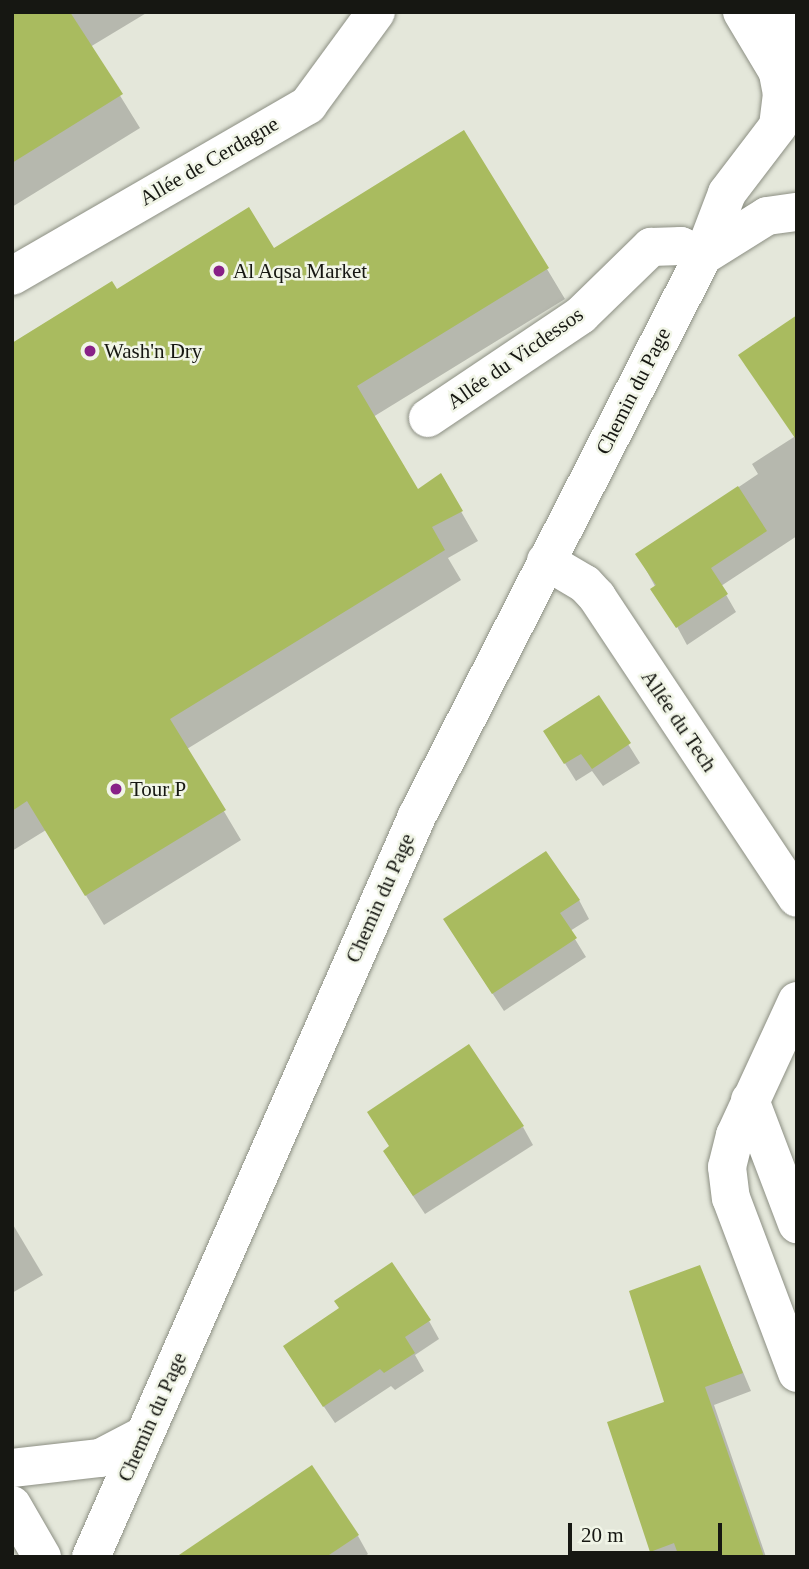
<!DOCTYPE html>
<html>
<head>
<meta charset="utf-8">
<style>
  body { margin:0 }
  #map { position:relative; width:809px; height:1569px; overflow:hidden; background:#e4e7da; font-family:"Times New Roman",serif }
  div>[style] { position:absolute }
  .shadow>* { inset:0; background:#0003 }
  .building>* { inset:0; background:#a9bb5f }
  .roads { filter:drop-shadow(0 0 2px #8c8f83) drop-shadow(0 0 2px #8c8f83) }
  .street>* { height:38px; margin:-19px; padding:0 19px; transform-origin:19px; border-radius:19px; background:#fff }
  .secondary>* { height:38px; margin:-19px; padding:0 19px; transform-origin:19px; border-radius:19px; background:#fff }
  .dots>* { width:19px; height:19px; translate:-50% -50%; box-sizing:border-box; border:4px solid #f1f5e7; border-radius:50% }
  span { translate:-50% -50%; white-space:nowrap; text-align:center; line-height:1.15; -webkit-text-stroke:5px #f1f5e7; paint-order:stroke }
  .street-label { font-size:21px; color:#161712 }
  .poi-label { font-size:21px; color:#161712 }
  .left { translate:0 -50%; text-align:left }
  .frame { position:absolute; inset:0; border:14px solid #161712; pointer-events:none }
  .scale { position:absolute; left:568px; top:1523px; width:154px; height:32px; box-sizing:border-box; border:4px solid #161712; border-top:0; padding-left:9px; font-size:21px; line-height:24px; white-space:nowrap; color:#161712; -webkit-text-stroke:5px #f1f5e7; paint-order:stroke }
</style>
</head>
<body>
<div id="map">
  <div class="shadow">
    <div style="clip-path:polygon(12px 12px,148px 12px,90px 47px,140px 128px,12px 207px)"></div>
    <div style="clip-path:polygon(273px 251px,547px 269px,565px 299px,373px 417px,418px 491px,440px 475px,478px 541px,448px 558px,461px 580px,187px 749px,241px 840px,104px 925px,46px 830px,12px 851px,12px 345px,116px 291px)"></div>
    <div style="clip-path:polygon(797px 317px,797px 536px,721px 586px,736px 612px,687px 645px,638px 555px,758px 474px,752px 464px,794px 437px)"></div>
    <div style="clip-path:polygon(599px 698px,640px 763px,603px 786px,592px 771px,576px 781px,556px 749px)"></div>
    <div style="clip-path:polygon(579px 900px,589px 919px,570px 931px,586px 957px,504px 1011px,456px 938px)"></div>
    <div style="clip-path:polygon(523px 1127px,533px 1145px,425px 1214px,395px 1169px)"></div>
    <div style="clip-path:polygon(12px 1223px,43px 1275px,12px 1293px)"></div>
    <div style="clip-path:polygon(699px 1267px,751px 1391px,714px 1405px,766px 1557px,655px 1557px,652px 1551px,666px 1403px)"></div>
    <div style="clip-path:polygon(429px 1321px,439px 1339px,415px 1355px,424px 1371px,395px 1390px,391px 1386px,335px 1423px,295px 1364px)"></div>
    <div style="clip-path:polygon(358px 1536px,368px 1554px,364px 1557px,187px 1557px)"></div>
  </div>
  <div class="building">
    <div style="clip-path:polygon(12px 12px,70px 12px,123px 94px,12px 163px)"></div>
    <div style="clip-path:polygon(464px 130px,549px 268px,357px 386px,418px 489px,441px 473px,463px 511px,432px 527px,445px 550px,170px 719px,226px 810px,85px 896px,27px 801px,12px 811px,12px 343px,112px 281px,117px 289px,249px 207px,274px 248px)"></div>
    <div style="clip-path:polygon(797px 315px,797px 441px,738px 355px)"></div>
    <div style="clip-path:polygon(738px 486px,767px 531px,711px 568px,728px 594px,676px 628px,650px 589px,656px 585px,635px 554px)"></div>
    <div style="clip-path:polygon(599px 695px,631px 743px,592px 769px,581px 754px,564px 764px,543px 731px)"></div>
    <div style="clip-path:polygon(546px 851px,580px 900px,560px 913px,577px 938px,492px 994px,443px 919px)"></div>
    <div style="clip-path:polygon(469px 1044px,524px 1126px,413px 1196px,383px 1151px,389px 1146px,367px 1112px)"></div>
    <div style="clip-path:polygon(392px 1262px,431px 1320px,405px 1337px,415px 1353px,384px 1373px,380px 1369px,323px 1407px,283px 1346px,339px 1308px,334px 1301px)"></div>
    <div style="clip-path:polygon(700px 1265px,743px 1373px,705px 1387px,764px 1557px,679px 1557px,674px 1543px,650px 1552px,607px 1422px,664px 1402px,629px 1291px)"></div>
    <div style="clip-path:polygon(312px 1465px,359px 1535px,326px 1557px,176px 1557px)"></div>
  </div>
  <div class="roads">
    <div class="street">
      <div style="left:12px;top:276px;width:342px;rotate:-30deg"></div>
      <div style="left:308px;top:105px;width:115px;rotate:-53.8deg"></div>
      <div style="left:428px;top:418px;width:184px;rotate:-33.9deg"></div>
      <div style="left:581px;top:315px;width:98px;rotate:-44.2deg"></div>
      <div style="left:651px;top:247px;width:30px;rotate:-2deg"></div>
      <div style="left:681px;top:246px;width:24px;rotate:24deg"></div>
      <div style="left:546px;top:561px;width:45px;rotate:30.5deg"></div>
      <div style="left:585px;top:584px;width:18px;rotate:47deg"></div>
      <div style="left:597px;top:597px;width:361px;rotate:56.4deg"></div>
      <div style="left:797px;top:1001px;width:148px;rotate:114.8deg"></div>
      <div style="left:735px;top:1135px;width:33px;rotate:104deg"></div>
      <div style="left:727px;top:1167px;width:31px;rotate:83deg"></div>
      <div style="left:731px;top:1198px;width:187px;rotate:69.3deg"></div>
      <div style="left:750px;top:1100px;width:133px;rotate:69.2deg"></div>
      <div style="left:12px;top:1468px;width:89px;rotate:-6.5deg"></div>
      <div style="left:100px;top:1458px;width:47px;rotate:-27.6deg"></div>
      <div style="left:12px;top:1505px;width:60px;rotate:60deg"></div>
    </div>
    <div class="secondary">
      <div style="left:742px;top:12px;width:96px;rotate:59.1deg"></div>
      <div style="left:770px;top:12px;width:43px;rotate:51.5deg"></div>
      <div style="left:703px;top:256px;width:75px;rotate:-32deg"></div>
      <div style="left:767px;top:216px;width:30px;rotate:-8deg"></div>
      <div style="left:91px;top:1557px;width:810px;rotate:-66.25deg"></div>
      <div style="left:417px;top:816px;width:629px;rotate:-62.95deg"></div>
      <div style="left:703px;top:256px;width:67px;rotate:-69.1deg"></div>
      <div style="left:727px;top:193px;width:84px;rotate:-52.7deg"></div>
      <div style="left:778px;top:126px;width:32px;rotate:-83deg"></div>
      <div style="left:782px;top:94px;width:20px;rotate:-101deg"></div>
    </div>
  </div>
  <div class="dots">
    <div style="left:219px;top:271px;background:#882187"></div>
    <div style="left:90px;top:351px;background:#882187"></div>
    <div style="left:116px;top:789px;background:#882187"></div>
  </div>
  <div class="street-label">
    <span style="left:209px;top:161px;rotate:-30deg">Allée de Cerdagne</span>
    <span style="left:515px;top:358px;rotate:-35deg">Allée du Vicdessos</span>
    <span style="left:633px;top:391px;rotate:-63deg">Chemin du Page</span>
    <span style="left:679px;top:721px;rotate:56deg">Allée du Tech</span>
    <span style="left:380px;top:898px;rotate:-66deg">Chemin du Page</span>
    <span style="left:152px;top:1417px;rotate:-66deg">Chemin du Page</span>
  </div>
  <div class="poi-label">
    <span class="left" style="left:233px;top:271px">Al Aqsa Market</span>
    <span class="left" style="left:104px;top:351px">Wash'n Dry</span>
    <span class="left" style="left:130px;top:789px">Tour P</span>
  </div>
  <div class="frame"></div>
  <div class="scale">20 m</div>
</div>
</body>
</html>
